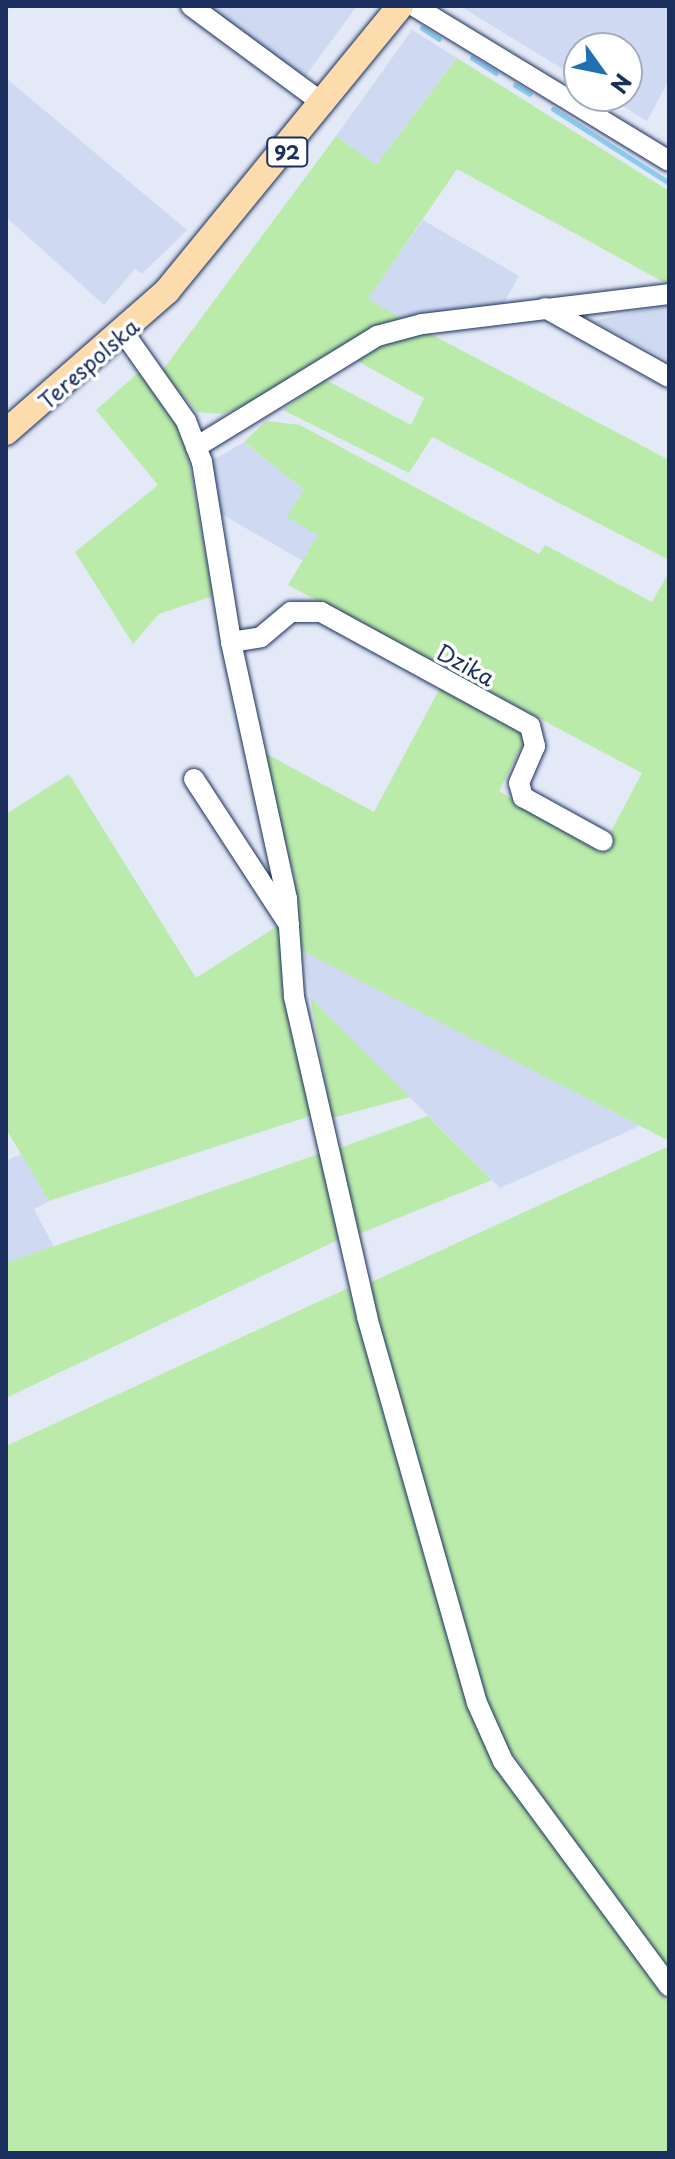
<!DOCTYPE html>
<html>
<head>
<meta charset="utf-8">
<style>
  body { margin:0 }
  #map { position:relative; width:675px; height:2159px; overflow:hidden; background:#e3e9f7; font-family:"Playpen Sans",sans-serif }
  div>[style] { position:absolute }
  .built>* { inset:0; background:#cfdaf2 }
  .green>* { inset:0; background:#bbebaa }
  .stream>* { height:5px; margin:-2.5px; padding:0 2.5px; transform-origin:2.5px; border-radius:2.5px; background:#8dcbee }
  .roads { filter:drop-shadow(0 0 2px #1b2f5e) drop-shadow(0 0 2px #1b2f5e) }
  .minor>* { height:20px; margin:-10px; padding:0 10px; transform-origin:10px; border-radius:10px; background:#fff }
  .major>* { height:26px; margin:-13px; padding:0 13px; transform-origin:13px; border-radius:13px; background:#fcdcac }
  span { translate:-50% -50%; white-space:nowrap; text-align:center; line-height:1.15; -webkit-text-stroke:7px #fff; paint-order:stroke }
  .shield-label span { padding:2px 6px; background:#fff; border:2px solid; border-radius:6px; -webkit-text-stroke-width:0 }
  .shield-label { font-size:20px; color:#1b2f5e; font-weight:700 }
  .street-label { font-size:22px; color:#1b2f5e }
  .frame { position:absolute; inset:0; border:8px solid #1b2f5e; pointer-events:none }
  .north { position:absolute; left:563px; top:32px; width:80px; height:80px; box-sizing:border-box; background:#fff; border:2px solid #a4acbf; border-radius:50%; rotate:123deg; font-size:22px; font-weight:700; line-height:32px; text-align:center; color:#1b2f5e }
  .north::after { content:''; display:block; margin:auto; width:28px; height:36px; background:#1f6fb2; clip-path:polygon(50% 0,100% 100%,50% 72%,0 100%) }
</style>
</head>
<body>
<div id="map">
  <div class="built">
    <div style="clip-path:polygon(199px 6px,357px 6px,301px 82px)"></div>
    <div style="clip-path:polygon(460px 6px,669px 6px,669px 80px,647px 121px,606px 96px,627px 96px,627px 48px,579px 48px,579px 79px)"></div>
    <div style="clip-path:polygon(412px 30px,457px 58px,376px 165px,336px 136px)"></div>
    <div style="clip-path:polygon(6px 78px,187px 230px,142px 274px,135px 269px,104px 305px,6px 217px)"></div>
    <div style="clip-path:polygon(423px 220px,519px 276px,502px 306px,408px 322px,367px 299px)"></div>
    <div style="clip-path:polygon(669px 304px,669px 361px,594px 321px)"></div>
    <div style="clip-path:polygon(244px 442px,304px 490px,319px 535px,303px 561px,218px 512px,208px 463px)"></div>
    <div style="clip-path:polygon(304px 951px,640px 1126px,500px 1188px,310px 997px)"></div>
    <div style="clip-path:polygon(21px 1154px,49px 1201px,34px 1209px,54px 1247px,6px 1263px,6px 1161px)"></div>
  </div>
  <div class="green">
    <div style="clip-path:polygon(457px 58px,669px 191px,669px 285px,457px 169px,368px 299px,408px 322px,255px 401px,223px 414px,197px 412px,162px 371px,336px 136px,376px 165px)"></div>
    <div style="clip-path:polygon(427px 332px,669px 460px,669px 560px,432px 437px,409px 473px,283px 410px,324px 379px,411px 425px,424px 398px,352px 358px,382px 339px)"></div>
    <div style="clip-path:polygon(139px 372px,184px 436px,213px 596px,159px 614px,133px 644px,75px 552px,158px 485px,96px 410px)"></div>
    <div style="clip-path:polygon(266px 421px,300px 425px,539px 554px,545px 545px,652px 602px,669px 572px,669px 1141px,293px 946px,295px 879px,261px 751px,374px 812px,441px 686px,521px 731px,525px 740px,499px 791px,600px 852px,642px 773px,288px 585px,318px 535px,286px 517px,304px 490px,244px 442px)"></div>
    <div style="clip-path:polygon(69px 774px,196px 978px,279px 925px,316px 1114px,49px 1201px,6px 1129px,6px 814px)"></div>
    <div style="clip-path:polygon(310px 997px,410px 1097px,332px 1118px)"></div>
    <div style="clip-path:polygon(428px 1116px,492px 1180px,354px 1236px,337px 1149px)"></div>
    <div style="clip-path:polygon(669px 1146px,669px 1976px,493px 1726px,365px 1285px)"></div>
    <div style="clip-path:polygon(327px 1151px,344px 1237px,6px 1398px,6px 1263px)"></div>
    <div style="clip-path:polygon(348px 1288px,478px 1721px,497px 1764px,669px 2004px,669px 2153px,6px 2153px,6px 1446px)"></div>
  </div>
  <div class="stream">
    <div style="left:422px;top:28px;width:20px;rotate:33deg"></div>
    <div style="left:472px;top:58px;width:28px;rotate:32deg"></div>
    <div style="left:515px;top:85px;width:17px;rotate:31deg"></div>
    <div style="left:553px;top:109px;width:138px;rotate:32.5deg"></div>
  </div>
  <div class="roads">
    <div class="minor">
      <div style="left:191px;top:6px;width:165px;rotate:36.4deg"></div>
      <div style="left:414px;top:6px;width:298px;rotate:31.3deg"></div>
      <div style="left:545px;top:308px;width:142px;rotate:29.1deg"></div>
      <div style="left:124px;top:333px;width:108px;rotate:54.8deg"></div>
      <div style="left:186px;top:421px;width:44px;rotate:68.7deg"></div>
      <div style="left:202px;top:462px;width:182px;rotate:80.8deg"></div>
      <div style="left:231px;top:642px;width:263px;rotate:77.7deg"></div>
      <div style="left:287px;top:899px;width:98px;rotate:85.9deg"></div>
      <div style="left:294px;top:997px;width:328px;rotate:77.1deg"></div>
      <div style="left:367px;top:1317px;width:401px;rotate:74.1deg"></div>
      <div style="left:477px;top:1703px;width:64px;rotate:65.9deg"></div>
      <div style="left:503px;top:1761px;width:280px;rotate:53.6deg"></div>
      <div style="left:196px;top:447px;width:212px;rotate:-31.5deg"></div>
      <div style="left:377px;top:336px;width:47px;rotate:-14.9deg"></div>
      <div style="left:422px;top:324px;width:249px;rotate:-6.9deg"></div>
      <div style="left:231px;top:642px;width:30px;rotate:-9deg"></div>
      <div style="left:261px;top:637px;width:39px;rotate:-40deg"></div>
      <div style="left:291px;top:612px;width:30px"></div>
      <div style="left:321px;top:612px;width:238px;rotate:28.6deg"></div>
      <div style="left:530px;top:726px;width:21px;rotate:76deg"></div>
      <div style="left:535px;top:746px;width:40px;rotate:113.4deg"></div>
      <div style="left:519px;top:783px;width:15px;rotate:74deg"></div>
      <div style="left:523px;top:797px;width:91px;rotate:28.8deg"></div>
      <div style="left:194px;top:779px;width:174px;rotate:56.9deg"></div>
    </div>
    <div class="major">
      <div style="left:6px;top:432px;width:214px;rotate:-41.2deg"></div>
      <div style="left:167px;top:291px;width:368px;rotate:-50.7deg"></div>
    </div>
  </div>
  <div class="shield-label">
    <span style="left:287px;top:152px">92</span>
  </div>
  <div class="street-label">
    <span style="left:88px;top:363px;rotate:-41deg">Terespolska</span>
    <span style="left:466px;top:664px;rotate:29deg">Dzika</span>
  </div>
  <div class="frame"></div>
  <div class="north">N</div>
</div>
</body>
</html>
